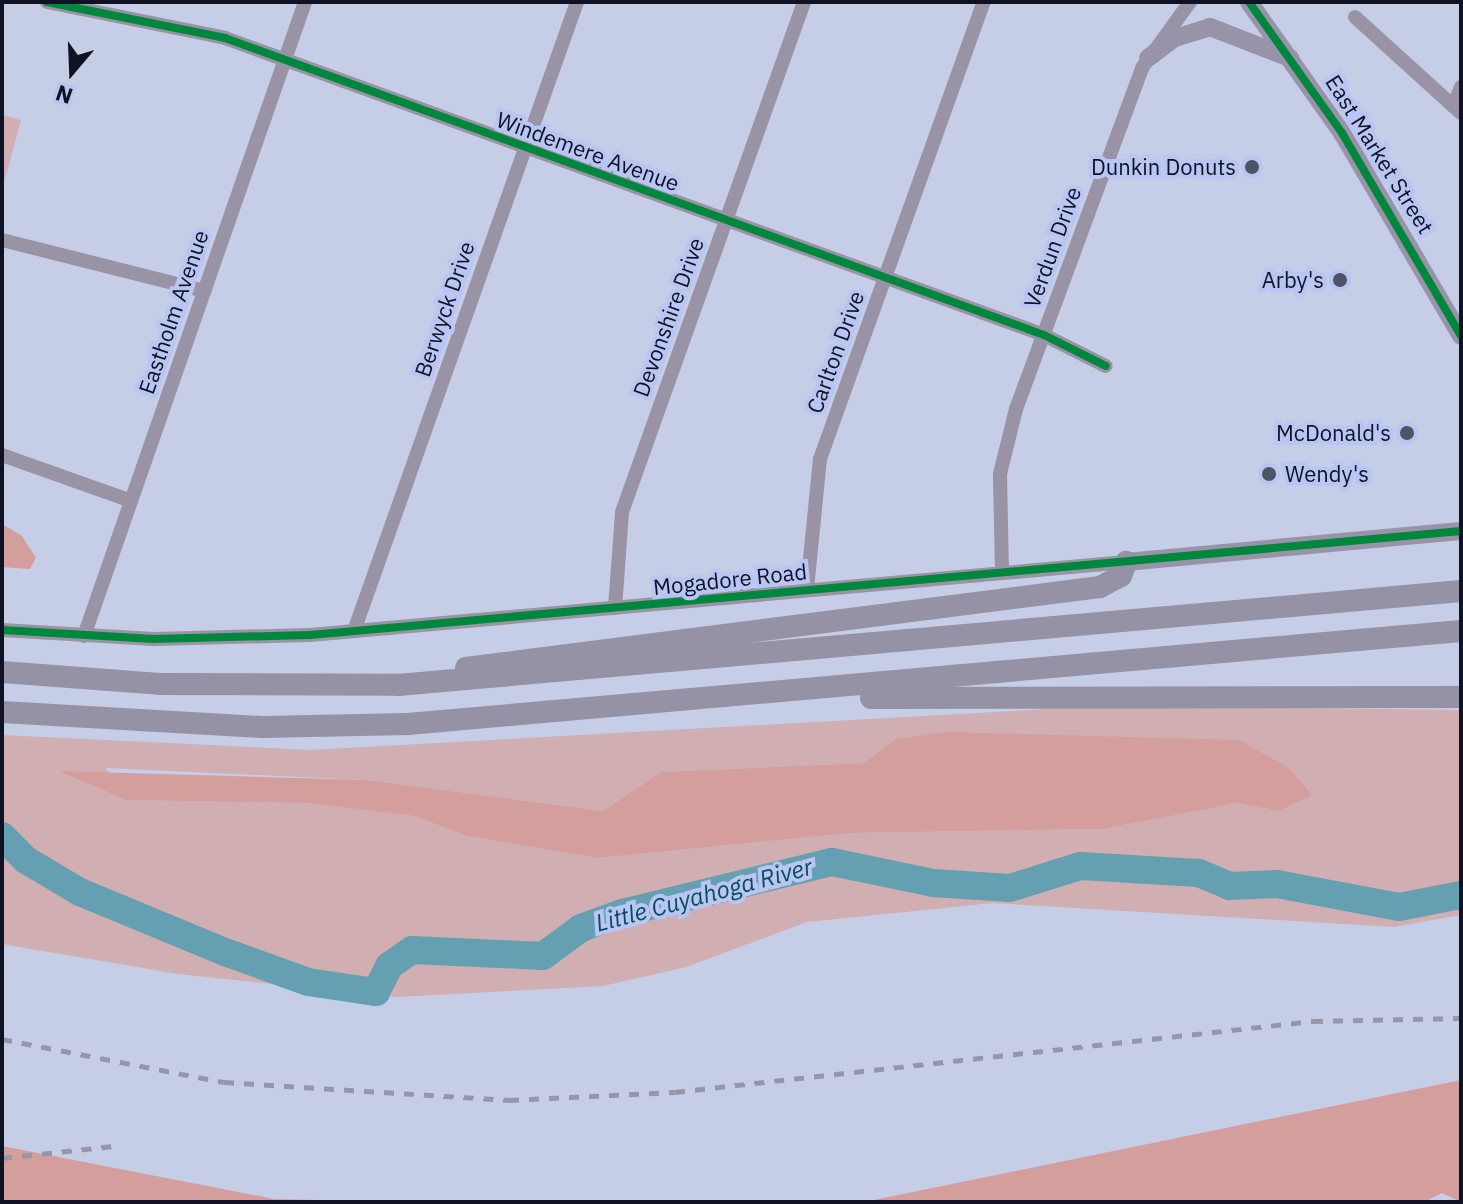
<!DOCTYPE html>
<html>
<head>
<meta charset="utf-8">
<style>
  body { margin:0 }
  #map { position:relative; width:1463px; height:1204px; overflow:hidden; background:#c6cde6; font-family:"IBM Plex Sans",sans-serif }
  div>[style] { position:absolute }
  .green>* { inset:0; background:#d0aeb1 }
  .forest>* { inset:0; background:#d49e9d }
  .river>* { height:28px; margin:-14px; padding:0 14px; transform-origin:14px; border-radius:14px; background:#659fb2 }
  .minor>* { height:14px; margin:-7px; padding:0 7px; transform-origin:7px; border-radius:7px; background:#9a92a5 }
  .major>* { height:18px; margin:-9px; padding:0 9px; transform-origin:9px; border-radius:9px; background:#9993aa }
  .highway>* { height:22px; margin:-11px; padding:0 11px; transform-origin:11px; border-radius:11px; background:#9592a5 }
  .rail>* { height:5px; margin-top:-2.5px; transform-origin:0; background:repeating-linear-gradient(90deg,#9796a7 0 10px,transparent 0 20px) }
  .cycleway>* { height:8px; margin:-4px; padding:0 4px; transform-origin:4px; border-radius:4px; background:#00873e }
  .dots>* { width:22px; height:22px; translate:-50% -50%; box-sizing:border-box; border:4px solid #b9c5f3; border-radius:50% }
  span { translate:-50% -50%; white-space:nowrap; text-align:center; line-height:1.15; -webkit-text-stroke:8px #b9c5f3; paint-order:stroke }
  .street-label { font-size:22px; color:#0f1223 }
  .poi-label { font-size:22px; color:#0f1223 }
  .right { translate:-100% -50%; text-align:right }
  .left { translate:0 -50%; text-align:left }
  .water-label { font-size:24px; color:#064e5a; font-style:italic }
  .frame { position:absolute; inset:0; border:4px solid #0f1223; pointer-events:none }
  .north { position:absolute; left:32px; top:32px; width:80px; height:80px; -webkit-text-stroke:6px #b9c5f3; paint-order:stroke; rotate:199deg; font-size:22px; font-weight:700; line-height:32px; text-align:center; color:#0f1223 }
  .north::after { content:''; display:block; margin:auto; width:28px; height:36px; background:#0f1223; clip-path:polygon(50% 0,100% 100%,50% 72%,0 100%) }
</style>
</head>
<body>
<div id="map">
  <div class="green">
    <div style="clip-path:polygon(2px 115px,21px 120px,2px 190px)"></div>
    <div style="clip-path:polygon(evenodd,1103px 706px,1461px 710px,1461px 915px,1393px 927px,993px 903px,807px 922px,686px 967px,603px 986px,397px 997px,178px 974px,2px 944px,2px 735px,310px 750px,1103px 706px,944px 732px,1279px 811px,1238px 803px,1102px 829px,851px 833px,598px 858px,467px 836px,414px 816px,307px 803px,127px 800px,106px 768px,366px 780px,603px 811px,661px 772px,866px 763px,897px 739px,944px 732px)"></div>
  </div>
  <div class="forest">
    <div style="clip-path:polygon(2px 524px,22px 536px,36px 558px,30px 569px,2px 567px)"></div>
    <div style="clip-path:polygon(944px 732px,1239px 740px,1289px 768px,1312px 795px,1279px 811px,1238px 803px,1102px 829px,851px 833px,598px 858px,467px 836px,414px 816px,307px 803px,127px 800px,59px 771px,366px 780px,603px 811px,661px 772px,865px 763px,896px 739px)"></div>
    <div style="clip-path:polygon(1461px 1080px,1461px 1202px,1442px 1193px,1424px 1202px,864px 1202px)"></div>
    <div style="clip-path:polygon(2px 1146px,274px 1199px,409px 1202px,2px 1202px)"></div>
  </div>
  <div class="river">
    <div style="left:2px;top:836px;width:34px;rotate:45deg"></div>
    <div style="left:26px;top:860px;width:63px;rotate:30.7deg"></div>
    <div style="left:80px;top:892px;width:157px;rotate:22.5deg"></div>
    <div style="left:225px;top:952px;width:88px;rotate:19.9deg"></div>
    <div style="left:308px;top:982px;width:69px;rotate:8.4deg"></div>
    <div style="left:376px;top:992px;width:29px;rotate:-63deg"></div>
    <div style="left:389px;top:966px;width:28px;rotate:-35deg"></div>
    <div style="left:412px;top:950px;width:131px;rotate:2.6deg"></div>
    <div style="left:543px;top:956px;width:47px;rotate:-36.4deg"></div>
    <div style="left:581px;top:928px;width:44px;rotate:-20.1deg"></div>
    <div style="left:622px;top:913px;width:216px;rotate:-13.7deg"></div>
    <div style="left:832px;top:862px;width:103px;rotate:11.7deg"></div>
    <div style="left:933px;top:883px;width:77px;rotate:3.7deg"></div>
    <div style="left:1010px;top:888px;width:73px;rotate:-17.4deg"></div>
    <div style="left:1080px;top:866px;width:119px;rotate:3.4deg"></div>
    <div style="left:1199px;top:873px;width:33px;rotate:23deg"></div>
    <div style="left:1229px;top:886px;width:48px;rotate:-2.4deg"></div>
    <div style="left:1277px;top:884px;width:124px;rotate:10.7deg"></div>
    <div style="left:1399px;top:907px;width:63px;rotate:-11deg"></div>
  </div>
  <div class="minor">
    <div style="left:47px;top:2px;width:182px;rotate:11.4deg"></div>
    <div style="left:225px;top:38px;width:871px;rotate:19.93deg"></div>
    <div style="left:1044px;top:335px;width:69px;rotate:26.6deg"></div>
    <div style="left:1355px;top:17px;width:143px;rotate:42.2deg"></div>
    <div style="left:1453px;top:106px;width:21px;rotate:-67deg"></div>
    <div style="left:2px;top:240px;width:209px;rotate:14.1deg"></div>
    <div style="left:2px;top:455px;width:137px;rotate:19.6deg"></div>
    <div style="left:1002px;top:572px;width:98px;rotate:-91.2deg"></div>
    <div style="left:1000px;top:474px;width:67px;rotate:-76.2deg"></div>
    <div style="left:1016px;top:409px;width:364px;rotate:-69.7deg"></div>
    <div style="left:1142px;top:68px;width:82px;rotate:-54deg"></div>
    <div style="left:807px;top:589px;width:131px;rotate:-84.3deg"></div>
    <div style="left:820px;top:459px;width:486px;rotate:-70.3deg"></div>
    <div style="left:615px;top:608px;width:96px;rotate:-85.8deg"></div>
    <div style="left:622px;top:512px;width:542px;rotate:-70.36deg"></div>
    <div style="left:2px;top:630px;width:152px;rotate:3.4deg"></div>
    <div style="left:154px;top:639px;width:156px;rotate:-1.5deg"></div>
    <div style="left:310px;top:635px;width:819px;rotate:-5.11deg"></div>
    <div style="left:354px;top:631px;width:667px;rotate:-70.48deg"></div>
    <div style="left:84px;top:636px;width:671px;rotate:-70.78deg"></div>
  </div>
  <div class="major">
    <div style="left:1249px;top:2px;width:161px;rotate:54.6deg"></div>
    <div style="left:1342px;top:133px;width:235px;rotate:59.6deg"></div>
    <div style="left:1148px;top:58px;width:34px;rotate:-37deg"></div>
    <div style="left:1175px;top:38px;width:37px;rotate:-17deg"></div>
    <div style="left:1210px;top:27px;width:86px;rotate:21.2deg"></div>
    <div style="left:1126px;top:562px;width:336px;rotate:-5.3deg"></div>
  </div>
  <div class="highway">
    <div style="left:466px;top:668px;width:639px;rotate:-7.28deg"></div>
    <div style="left:1100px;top:587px;width:24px;rotate:-28deg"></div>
    <div style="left:1121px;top:576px;width:15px;rotate:-70deg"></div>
    <div style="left:2px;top:672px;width:158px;rotate:4.3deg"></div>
    <div style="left:160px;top:684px;width:238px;rotate:0.2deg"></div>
    <div style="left:398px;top:685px;width:1067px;rotate:-5.05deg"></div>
    <div style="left:871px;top:698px;width:590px;rotate:-0.1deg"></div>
    <div style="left:2px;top:712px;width:261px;rotate:3.3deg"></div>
    <div style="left:263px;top:727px;width:145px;rotate:-1.2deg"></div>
    <div style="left:408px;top:724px;width:1057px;rotate:-5.05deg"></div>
  </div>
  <div class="rail">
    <div style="left:2px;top:1039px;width:226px;rotate:11deg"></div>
    <div style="left:224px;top:1082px;width:286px;rotate:3.6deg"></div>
    <div style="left:509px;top:1100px;width:166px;rotate:-2.8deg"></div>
    <div style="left:675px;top:1092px;width:642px;rotate:-6.35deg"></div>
    <div style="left:1313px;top:1021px;width:148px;rotate:-1.2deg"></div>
    <div style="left:2px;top:1158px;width:112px;rotate:-6.2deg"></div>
  </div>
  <div class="cycleway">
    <div style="left:47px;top:2px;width:182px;rotate:11.4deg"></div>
    <div style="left:225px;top:38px;width:871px;rotate:19.93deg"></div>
    <div style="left:1044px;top:335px;width:69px;rotate:26.6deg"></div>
    <div style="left:1249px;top:2px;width:161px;rotate:54.6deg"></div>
    <div style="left:1342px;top:133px;width:235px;rotate:59.6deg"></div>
    <div style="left:2px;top:630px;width:152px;rotate:3.4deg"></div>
    <div style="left:154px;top:639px;width:156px;rotate:-1.5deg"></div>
    <div style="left:310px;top:635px;width:1156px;rotate:-5.16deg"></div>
  </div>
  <div class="dots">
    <div style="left:1252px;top:167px;background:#4f5367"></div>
    <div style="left:1340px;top:280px;background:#4f5367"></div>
    <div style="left:1407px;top:433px;background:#4f5367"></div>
    <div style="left:1269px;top:474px;background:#4f5367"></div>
  </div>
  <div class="street-label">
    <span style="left:588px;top:151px;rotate:20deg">Windemere Avenue</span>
    <span style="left:1380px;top:154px;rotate:58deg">East Market Street</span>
    <span style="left:1052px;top:247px;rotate:-70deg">Verdun Drive</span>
    <span style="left:444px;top:309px;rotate:-71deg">Berwyck Drive</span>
    <span style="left:173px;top:312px;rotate:-71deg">Eastholm Avenue</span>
    <span style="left:668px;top:317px;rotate:-70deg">Devonshire Drive</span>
    <span style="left:835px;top:352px;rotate:-70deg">Carlton Drive</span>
    <span style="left:730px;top:579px;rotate:-6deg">Mogadore Road</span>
  </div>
  <div class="poi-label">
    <span class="right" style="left:1236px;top:167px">Dunkin Donuts</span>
    <span class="right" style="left:1324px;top:280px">Arby's</span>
    <span class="right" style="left:1391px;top:433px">McDonald's</span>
    <span class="left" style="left:1285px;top:474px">Wendy's</span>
  </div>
  <div class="water-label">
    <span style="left:704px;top:895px;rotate:-15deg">Little Cuyahoga River</span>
  </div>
  <div class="frame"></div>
  <div class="north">N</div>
</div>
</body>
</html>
